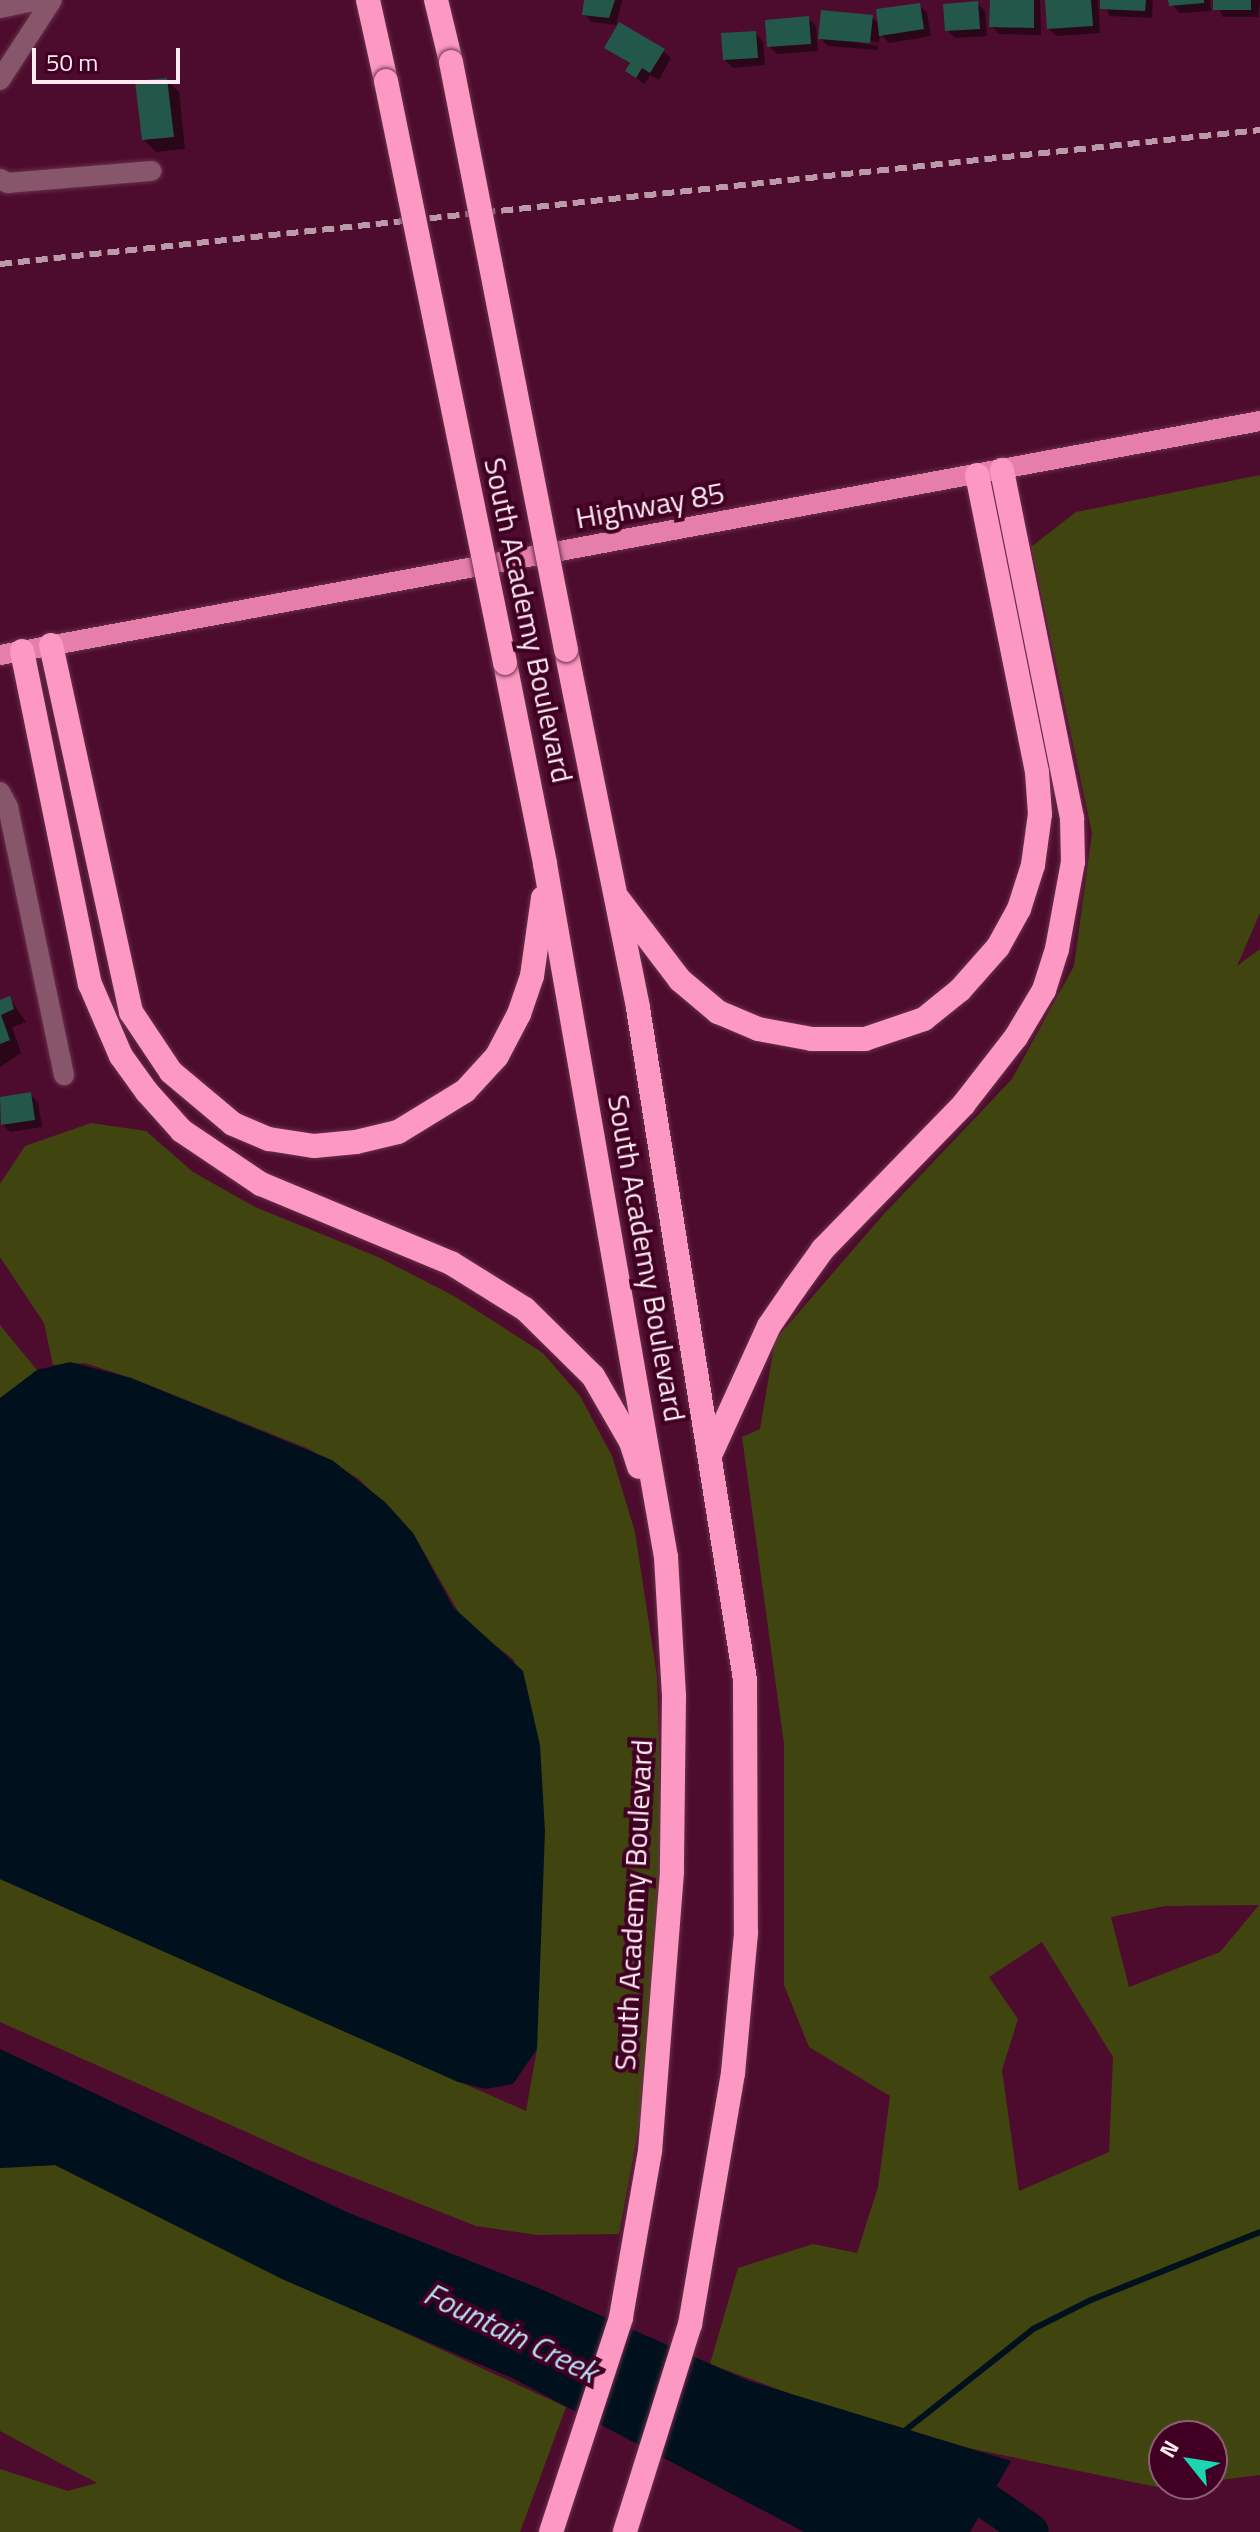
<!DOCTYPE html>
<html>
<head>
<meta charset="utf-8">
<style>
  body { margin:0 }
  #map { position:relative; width:1260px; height:2532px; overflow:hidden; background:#4d0c2d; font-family:"Titillium Web",sans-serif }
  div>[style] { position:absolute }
  .green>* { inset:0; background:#40440f }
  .water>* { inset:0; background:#00111d }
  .shadow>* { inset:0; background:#0007 }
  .stream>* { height:6px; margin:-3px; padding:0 3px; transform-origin:3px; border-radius:3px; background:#00111d }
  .river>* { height:36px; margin:-18px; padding:0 18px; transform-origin:18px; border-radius:18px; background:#00111d }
  .building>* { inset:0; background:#22574a }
  .roads { filter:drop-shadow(0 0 2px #69304c) drop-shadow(0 0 2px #69304c) }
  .minor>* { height:20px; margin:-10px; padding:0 10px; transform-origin:10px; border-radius:10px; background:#88566a }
  .major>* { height:20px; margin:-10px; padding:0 10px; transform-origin:10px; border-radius:10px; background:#e57ea9 }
  .highway>* { height:24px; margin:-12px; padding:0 12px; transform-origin:12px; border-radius:12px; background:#fc98c1 }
  .rail>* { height:6px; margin-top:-3px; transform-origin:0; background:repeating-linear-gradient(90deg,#bc99a9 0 12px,transparent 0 18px) }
  .bridges { filter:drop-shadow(0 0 2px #69304c) drop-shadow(0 0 2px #69304c) }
  .highway-bridge>* { height:24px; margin:-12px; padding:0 12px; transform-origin:12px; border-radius:12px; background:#fc98c1 }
  span { translate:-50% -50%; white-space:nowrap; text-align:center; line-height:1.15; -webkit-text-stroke:8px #410023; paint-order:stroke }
  .street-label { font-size:30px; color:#fcebf1 }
  .water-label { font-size:32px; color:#b7def6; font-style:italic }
  .north { position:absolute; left:1148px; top:2420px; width:80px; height:80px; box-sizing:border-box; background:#410023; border:2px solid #8c5e75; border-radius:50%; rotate:300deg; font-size:22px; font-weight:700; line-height:32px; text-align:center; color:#fcebf1 }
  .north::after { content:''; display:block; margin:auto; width:28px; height:36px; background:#1cd5b1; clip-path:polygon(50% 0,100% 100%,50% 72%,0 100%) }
  .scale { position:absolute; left:32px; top:48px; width:148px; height:36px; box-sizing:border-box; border:4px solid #fcebf1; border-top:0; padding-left:10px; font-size:24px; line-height:28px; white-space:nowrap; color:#fcebf1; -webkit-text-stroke:6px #410023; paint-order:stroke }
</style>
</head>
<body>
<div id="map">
  <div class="green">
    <div style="clip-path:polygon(evenodd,1260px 475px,1260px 913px,1237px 966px,1260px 949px,1260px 2475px,1212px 2481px,1212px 2436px,1164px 2436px,1164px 2484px,1183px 2484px,1157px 2487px,900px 2434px,710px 2364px,738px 2268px,813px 2244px,857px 2253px,878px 2187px,890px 2096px,809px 2047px,784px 1985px,784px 1744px,742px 1437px,760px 1429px,775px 1340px,883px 1215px,1012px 1079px,1074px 966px,1092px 833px,1031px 547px,1076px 512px,1260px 475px,1259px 1905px,1220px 1952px,1129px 1987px,1111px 1917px,1165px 1906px,1259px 1905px,1260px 475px,1042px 1942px,1113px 2057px,1109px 2152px,1019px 2191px,1002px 2070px,1018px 2019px,989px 1977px,1042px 1942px)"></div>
    <div style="clip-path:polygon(91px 1123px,146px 1131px,193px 1172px,255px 1207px,378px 1257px,454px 1296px,543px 1353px,580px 1396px,612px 1456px,635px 1532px,657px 1676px,663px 1882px,648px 2078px,619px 2234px,537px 2235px,476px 2226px,309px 2160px,0 2022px,0 1879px,526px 2111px,537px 2049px,514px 1660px,463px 1620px,413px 1533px,359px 1479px,309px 1449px,131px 1378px,85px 1363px,53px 1365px,44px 1323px,0 1257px,0 1184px,25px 1146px)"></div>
    <div style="clip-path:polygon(0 1325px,37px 1370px,0 1400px)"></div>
    <div style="clip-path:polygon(55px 2165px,229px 2252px,566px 2407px,520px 2532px,0 2532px,0 2469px,68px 2491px,97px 2483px,0 2431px,0 2168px)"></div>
  </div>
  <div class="water">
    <div style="clip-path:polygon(70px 1362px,131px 1378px,332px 1460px,385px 1502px,413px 1533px,453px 1607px,523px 1671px,540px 1745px,545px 1831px,537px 2049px,513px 2084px,486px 2089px,458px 2082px,0 1879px,0 1398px,37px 1370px)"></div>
    <div style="clip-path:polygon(0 2049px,349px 2213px,536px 2287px,749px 2381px,1011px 2461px,970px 2532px,804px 2532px,512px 2378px,284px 2280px,55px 2165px,0 2168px)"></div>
  </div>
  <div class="shadow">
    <div style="clip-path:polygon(586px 0,622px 0,616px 25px,592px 22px,584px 14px)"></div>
    <div style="clip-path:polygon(992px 0,1040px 0,1041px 35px,999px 34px,991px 26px)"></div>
    <div style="clip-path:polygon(1047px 0,1098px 0,1100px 33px,1057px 36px,1049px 29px)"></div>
    <div style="clip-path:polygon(1102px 0,1153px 0,1152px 18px,1110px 16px)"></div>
    <div style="clip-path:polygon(1170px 0,1210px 0,1211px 11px,1179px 13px)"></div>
    <div style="clip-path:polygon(1215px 0,1260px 0,1258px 17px,1223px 17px)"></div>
    <div style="clip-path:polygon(977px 3px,985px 11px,987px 36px,955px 38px,947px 30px)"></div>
    <div style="clip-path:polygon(919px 5px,927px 13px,931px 36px,889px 43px,880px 33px,879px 42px,826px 37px,878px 46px,878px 50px,828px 46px,820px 38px,872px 17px,880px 25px)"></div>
    <div style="clip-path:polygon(808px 18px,816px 26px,818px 51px,777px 54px,769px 46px)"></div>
    <div style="clip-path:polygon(755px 33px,763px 41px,765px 65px,733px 68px,725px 60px)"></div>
    <div style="clip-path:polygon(607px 48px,663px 51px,671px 58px,659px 80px,650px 75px,644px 84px,627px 71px,631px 65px)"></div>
    <div style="clip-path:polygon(167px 80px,179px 92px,185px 149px,156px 152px,144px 140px)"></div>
    <div style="clip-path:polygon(10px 999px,26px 1022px,12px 1027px,21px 1053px,0 1067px,0 1002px)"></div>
    <div style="clip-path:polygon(30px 1094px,38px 1102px,42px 1127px,10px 1132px,2px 1124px,0 1099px)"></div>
  </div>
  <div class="stream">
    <div style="left:902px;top:2433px;width:167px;rotate:-38.4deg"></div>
    <div style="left:1033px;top:2329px;width:65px;rotate:-26.6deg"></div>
    <div style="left:1091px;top:2300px;width:182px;rotate:-21.9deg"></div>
  </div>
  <div class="river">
    <div style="left:945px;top:2477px;width:17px;rotate:21deg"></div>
    <div style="left:961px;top:2483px;width:85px;rotate:35deg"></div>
  </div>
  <div class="building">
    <div style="clip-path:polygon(584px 0,615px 0,609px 18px,582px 15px)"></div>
    <div style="clip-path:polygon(990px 0,1034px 0,1034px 28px,989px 27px)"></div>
    <div style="clip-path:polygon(1045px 0,1091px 0,1093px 26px,1047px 29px)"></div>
    <div style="clip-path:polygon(1100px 0,1146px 0,1145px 11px,1100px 9px)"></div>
    <div style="clip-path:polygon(1168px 0,1204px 0,1204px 3px,1169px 6px)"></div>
    <div style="clip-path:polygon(1213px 0,1251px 0,1251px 10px,1213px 10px)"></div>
    <div style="clip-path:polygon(978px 1px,980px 29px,945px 31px,943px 4px)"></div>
    <div style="clip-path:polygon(920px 3px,924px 29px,879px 36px,876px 9px)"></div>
    <div style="clip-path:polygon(821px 10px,873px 15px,870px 43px,818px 39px)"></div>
    <div style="clip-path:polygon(809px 16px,811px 44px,767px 47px,765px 20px)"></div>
    <div style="clip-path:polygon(619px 22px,665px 49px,650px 73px,642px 68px,636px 78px,625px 71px,630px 63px,604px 48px)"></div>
    <div style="clip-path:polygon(756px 31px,758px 58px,723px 60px,721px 33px)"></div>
    <div style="clip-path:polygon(167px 78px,174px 137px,142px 140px,135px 81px)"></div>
    <div style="clip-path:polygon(10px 996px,14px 1009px,1px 1015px,10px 1040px,0 1044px,0 1000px)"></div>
    <div style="clip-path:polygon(31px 1092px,35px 1120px,1px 1125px,0 1097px)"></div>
  </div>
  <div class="roads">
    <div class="minor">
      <div style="left:0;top:8px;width:39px;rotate:-12deg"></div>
      <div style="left:0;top:80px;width:95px;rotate:-57deg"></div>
      <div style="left:0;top:179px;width:9px;rotate:27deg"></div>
      <div style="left:8px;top:183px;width:144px;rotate:-4.8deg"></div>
      <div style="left:0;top:792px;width:17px;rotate:62deg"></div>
      <div style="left:8px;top:807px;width:274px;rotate:78.2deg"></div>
    </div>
    <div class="major">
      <div style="left:0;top:655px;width:1282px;rotate:-10.52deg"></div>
    </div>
    <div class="highway">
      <div style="left:368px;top:0;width:83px;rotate:77.5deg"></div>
      <div style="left:436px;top:0;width:64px;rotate:76.4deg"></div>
      <div style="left:51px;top:645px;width:376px;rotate:77.7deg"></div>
      <div style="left:131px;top:1012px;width:72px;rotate:56.3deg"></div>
      <div style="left:171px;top:1072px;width:81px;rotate:40deg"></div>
      <div style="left:233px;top:1124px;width:39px;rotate:23deg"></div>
      <div style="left:269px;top:1139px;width:46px;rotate:8.8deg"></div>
      <div style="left:314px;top:1146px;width:42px;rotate:-5.4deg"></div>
      <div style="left:356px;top:1142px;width:43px;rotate:-13.4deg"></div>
      <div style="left:398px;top:1132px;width:79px;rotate:-31.5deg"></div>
      <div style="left:465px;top:1091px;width:47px;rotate:-47.6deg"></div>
      <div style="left:497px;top:1056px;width:47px;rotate:-62.4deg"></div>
      <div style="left:519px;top:1014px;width:40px;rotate:-71.1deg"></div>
      <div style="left:532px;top:976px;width:79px;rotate:-82deg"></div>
      <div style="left:566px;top:650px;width:365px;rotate:78.6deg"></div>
      <div style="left:638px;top:1008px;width:680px;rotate:80.95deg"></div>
      <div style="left:745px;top:1680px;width:253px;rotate:89.8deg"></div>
      <div style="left:746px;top:1933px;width:141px;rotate:95.3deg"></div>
      <div style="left:733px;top:2073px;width:255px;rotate:99.7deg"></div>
      <div style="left:690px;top:2324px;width:218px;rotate:107.4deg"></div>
      <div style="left:22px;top:651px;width:340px;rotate:78.5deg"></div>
      <div style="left:90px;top:984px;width:78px;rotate:66.7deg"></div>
      <div style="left:121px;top:1056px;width:44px;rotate:54.2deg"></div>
      <div style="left:147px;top:1092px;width:52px;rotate:48.1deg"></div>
      <div style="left:182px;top:1131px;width:95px;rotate:33.9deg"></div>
      <div style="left:261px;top:1184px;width:206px;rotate:22.6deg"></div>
      <div style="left:451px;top:1263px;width:87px;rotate:31.9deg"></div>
      <div style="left:525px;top:1309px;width:95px;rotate:44.6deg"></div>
      <div style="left:593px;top:1376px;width:76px;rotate:60.1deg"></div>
      <div style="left:631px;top:1442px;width:26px;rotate:72deg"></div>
      <div style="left:505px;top:663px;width:205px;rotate:78.7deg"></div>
      <div style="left:545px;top:864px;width:703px;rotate:80.1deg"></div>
      <div style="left:666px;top:1557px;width:139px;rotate:86.7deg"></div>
      <div style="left:674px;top:1696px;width:176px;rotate:90.7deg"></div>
      <div style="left:672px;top:1872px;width:280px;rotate:94.5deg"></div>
      <div style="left:650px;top:2151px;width:169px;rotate:99.9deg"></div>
      <div style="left:621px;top:2318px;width:225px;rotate:108.1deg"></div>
      <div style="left:619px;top:900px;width:101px;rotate:52.7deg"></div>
      <div style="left:680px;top:980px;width:50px;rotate:40.1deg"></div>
      <div style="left:718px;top:1012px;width:43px;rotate:23deg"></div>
      <div style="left:758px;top:1029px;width:55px;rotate:10.5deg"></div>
      <div style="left:812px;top:1039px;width:53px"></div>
      <div style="left:865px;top:1039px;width:62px;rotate:-18.7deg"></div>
      <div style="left:924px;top:1019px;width:46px;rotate:-38.9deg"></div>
      <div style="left:960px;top:990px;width:57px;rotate:-48.5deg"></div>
      <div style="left:998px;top:947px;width:43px;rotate:-61.1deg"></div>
      <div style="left:1019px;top:909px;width:46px;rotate:-72.3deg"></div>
      <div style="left:1033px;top:865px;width:51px;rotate:-82.2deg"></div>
      <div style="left:1040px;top:814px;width:42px;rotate:-94.1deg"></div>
      <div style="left:1037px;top:772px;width:303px;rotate:-101.4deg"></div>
      <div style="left:712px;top:1451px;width:137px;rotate:-65.5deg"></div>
      <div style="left:769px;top:1326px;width:46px;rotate:-55.6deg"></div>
      <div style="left:795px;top:1288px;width:48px;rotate:-54.3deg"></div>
      <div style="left:823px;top:1249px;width:201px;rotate:-45.8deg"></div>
      <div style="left:963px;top:1105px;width:86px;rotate:-52.1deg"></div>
      <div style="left:1016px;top:1037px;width:55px;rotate:-59.2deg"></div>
      <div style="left:1044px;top:990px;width:43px;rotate:-72.4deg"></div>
      <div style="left:1057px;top:949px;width:88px;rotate:-79.6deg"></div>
      <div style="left:1073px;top:862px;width:44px;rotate:-91.3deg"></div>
      <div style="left:1072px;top:818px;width:355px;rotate:-101.4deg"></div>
    </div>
  </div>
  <div class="rail">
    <div style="left:0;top:264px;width:1267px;rotate:-6.07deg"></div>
  </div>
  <div class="bridges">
    <div class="highway-bridge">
      <div style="left:451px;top:62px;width:599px;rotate:78.93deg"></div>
      <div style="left:386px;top:81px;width:594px;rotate:78.44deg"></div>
    </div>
  </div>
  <div class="street-label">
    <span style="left:650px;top:505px;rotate:-10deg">Highway 85</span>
    <span style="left:529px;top:620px;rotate:78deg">South Academy Boulevard</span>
    <span style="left:647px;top:1258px;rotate:80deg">South Academy Boulevard</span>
    <span style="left:633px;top:1905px;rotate:-87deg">South Academy Boulevard</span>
  </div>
  <div class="water-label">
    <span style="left:511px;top:2332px;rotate:26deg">Fountain Creek</span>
  </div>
  <div class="north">N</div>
  <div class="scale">50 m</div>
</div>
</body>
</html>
